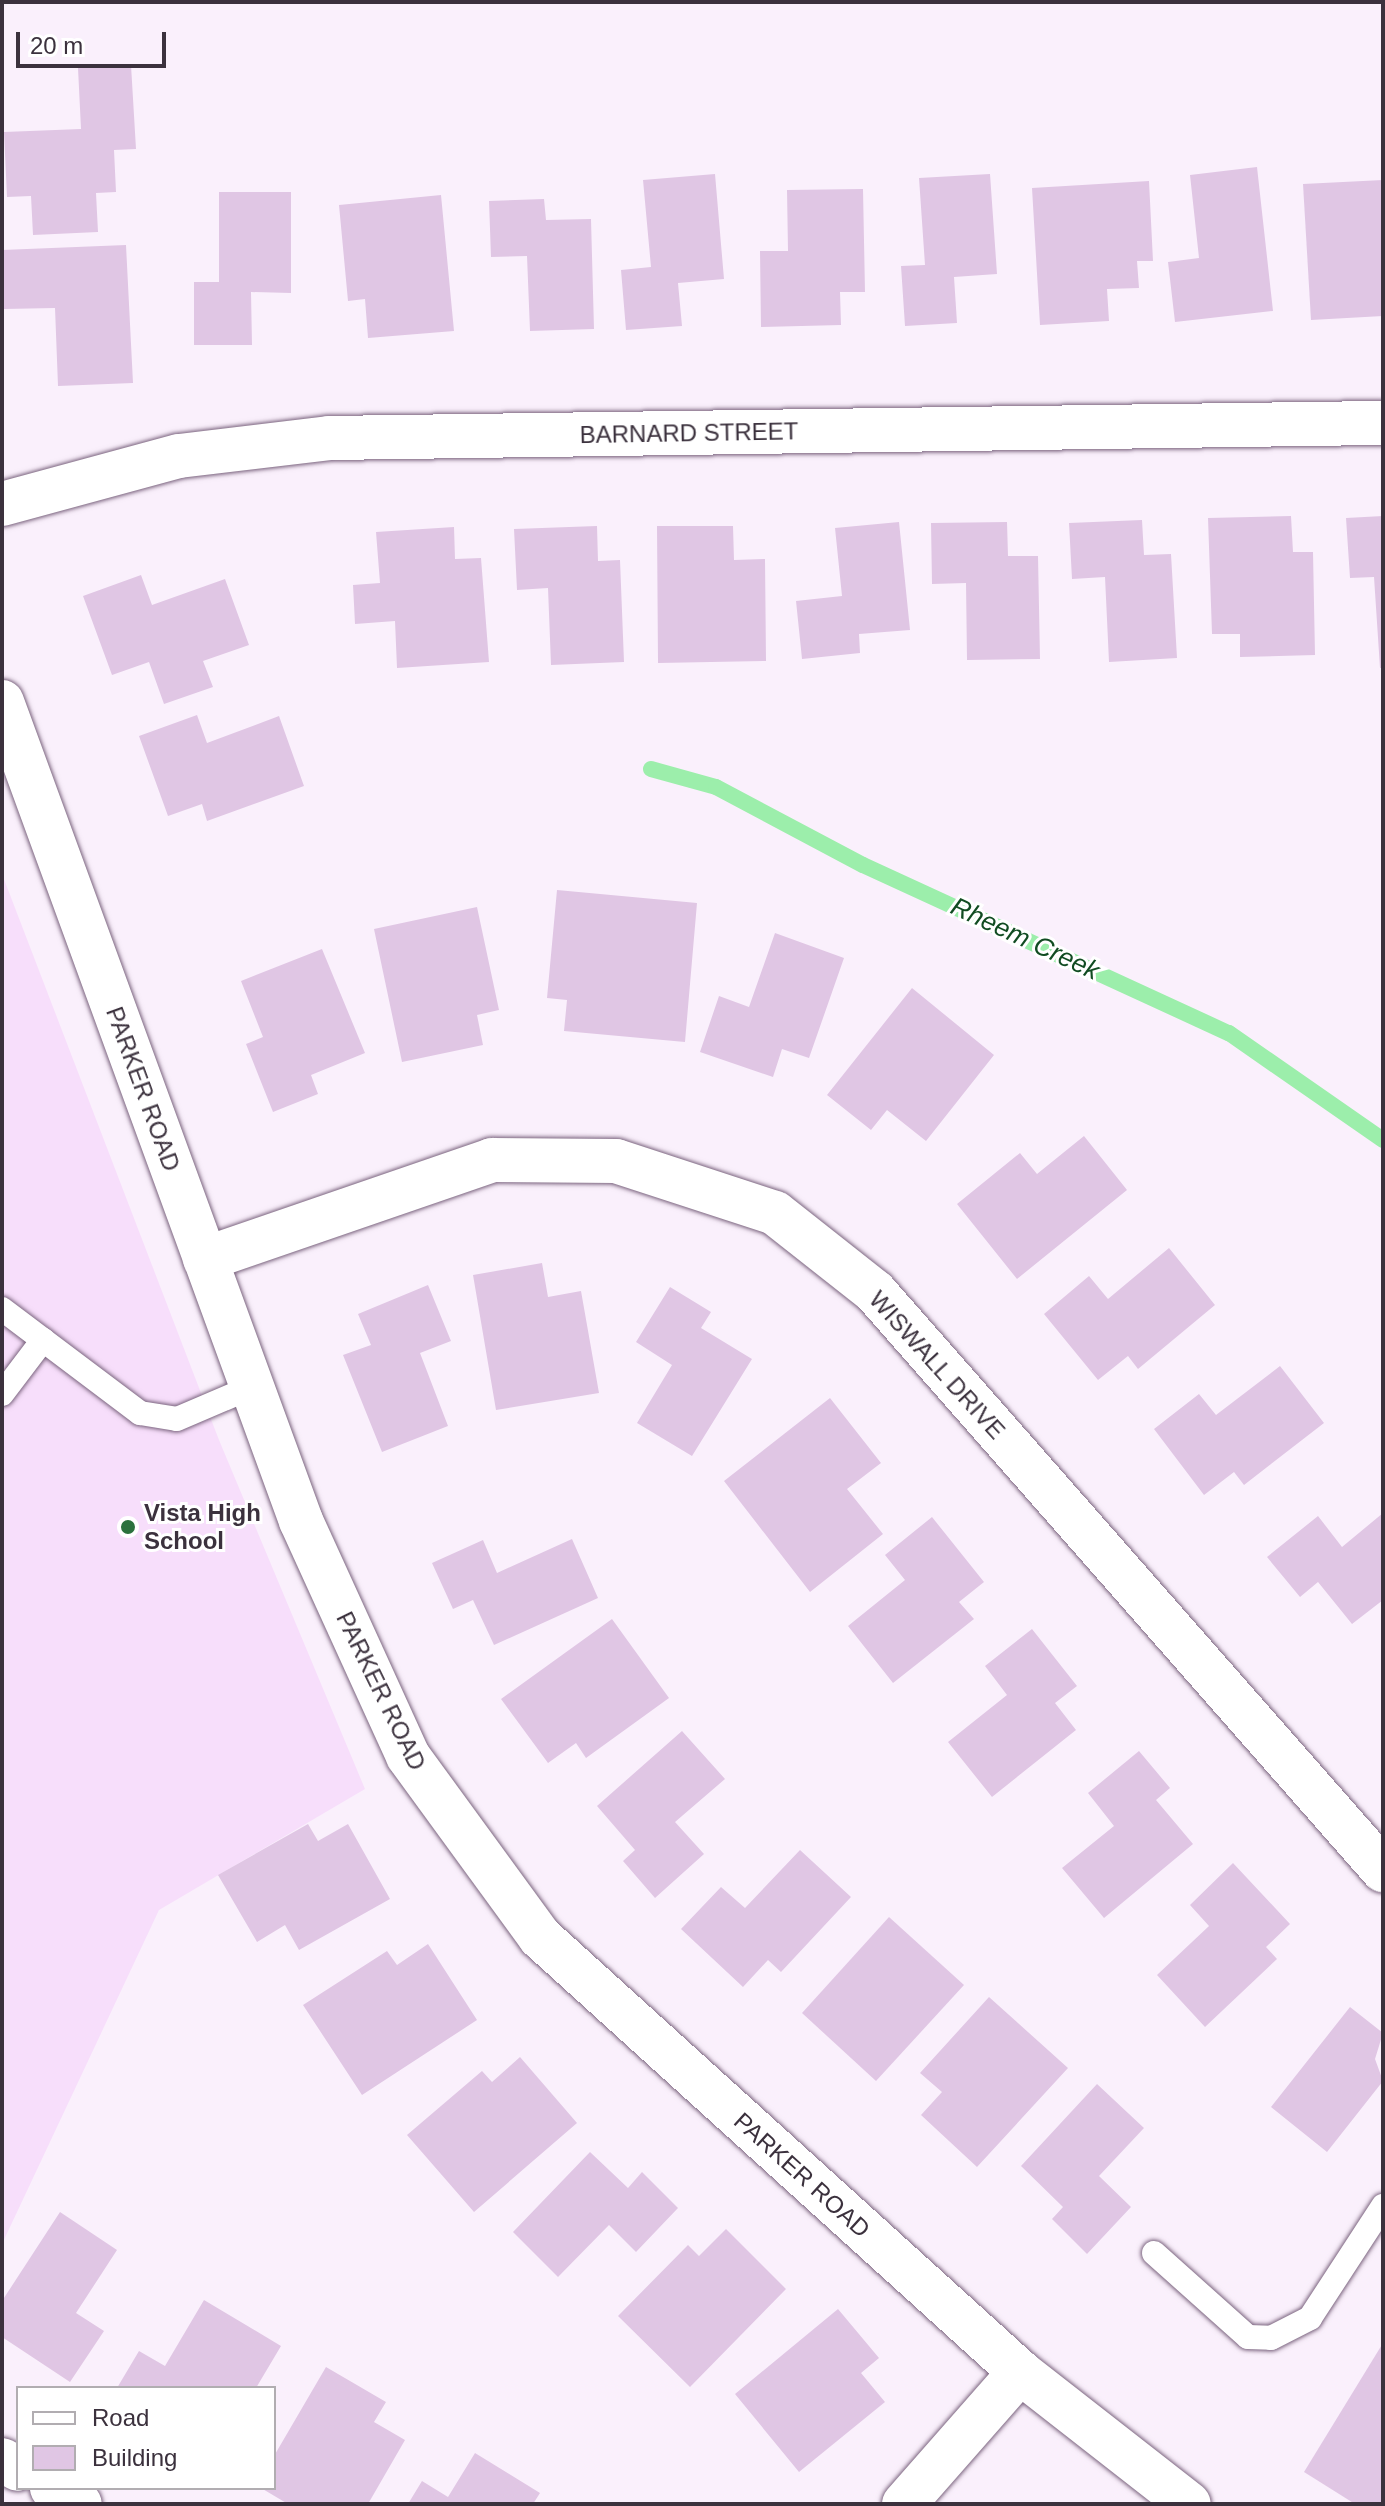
<!DOCTYPE html>
<html>
<head>
<meta charset="utf-8">
<style>
  body { margin:0 }
  #map { position:relative; width:1385px; height:2506px; overflow:hidden; background:#faf0fc; font-family:Helvetica,sans-serif }
  div>[style] { position:absolute }
  .built>* { inset:0; background:#f7defb }
  .stream>* { height:16px; margin:-8px; padding:0 8px; transform-origin:8px; border-radius:8px; background:#9ceeab }
  .building>* { inset:0; background:#e0c6e4 }
  .roads { filter:drop-shadow(0 0 2px #7b647f) drop-shadow(0 0 2px #7b647f) }
  .service>* { height:24px; margin:-12px; padding:0 12px; transform-origin:12px; border-radius:12px; background:#fff }
  .minor>* { height:44px; margin:-22px; padding:0 22px; transform-origin:22px; border-radius:22px; background:#fff }
  .dots>* { width:22px; height:22px; translate:-50% -50%; box-sizing:border-box; border:4px solid #fff; border-radius:50% }
  span { translate:-50% -50%; white-space:nowrap; text-align:center; line-height:1.15; -webkit-text-stroke:6px #fff; paint-order:stroke }
  .street-label { font-size:24px; color:#3b313d }
  .poi-label { font-size:24px; color:#3b313d; font-weight:700 }
  .left { translate:0 -50%; text-align:left }
  .water-label { font-size:26px; color:#114c22; font-style:italic }
  .frame { position:absolute; inset:0; border:4px solid #3b313d; pointer-events:none }
  .legend { position:absolute; left:16px; top:2386px; width:260px; height:104px; box-sizing:border-box; background:#fff; border:2px solid #b1adb1; margin:0; padding:10px 14px; list-style:none; font-size:24px; color:#3b313d }
  .legend li { display:flex; align-items:center; gap:16px; height:40px }
  .legend b { width:40px; border:2px solid #b1adb1 }
  .scale { position:absolute; left:16px; top:32px; width:150px; height:36px; box-sizing:border-box; border:4px solid #3b313d; border-top:0; padding-left:10px; font-size:24px; line-height:28px; white-space:nowrap; color:#3b313d; -webkit-text-stroke:6px #fff; paint-order:stroke }
</style>
</head>
<body>
<div id="map">
  <div class="built">
    <div style="clip-path:polygon(2px 874px,219px 1440px,365px 1789px,159px 1910px,2px 2244px)"></div>
  </div>
  <div class="stream">
    <div style="left:651px;top:769px;width:67px;rotate:15.5deg"></div>
    <div style="left:716px;top:787px;width:166px;rotate:28deg"></div>
    <div style="left:863px;top:865px;width:403px;rotate:24.7deg"></div>
    <div style="left:1229px;top:1033px;width:188px;rotate:34.8deg"></div>
  </div>
  <div class="building">
    <div style="clip-path:polygon(131px 65px,136px 149px,114px 150px,116px 192px,96px 193px,98px 232px,33px 235px,31px 196px,7px 197px,4px 132px,81px 129px,78px 68px)"></div>
    <div style="clip-path:polygon(1257px 167px,1273px 311px,1175px 322px,1168px 262px,1199px 258px,1190px 175px)"></div>
    <div style="clip-path:polygon(715px 174px,724px 279px,678px 283px,682px 326px,626px 330px,621px 270px,651px 267px,643px 180px)"></div>
    <div style="clip-path:polygon(990px 174px,997px 274px,954px 277px,957px 323px,905px 326px,901px 266px,925px 265px,919px 178px)"></div>
    <div style="clip-path:polygon(1383px 180px,1383px 316px,1311px 320px,1303px 184px)"></div>
    <div style="clip-path:polygon(1149px 181px,1153px 261px,1137px 261px,1139px 288px,1107px 289px,1109px 321px,1040px 325px,1032px 188px)"></div>
    <div style="clip-path:polygon(863px 189px,865px 292px,840px 292px,841px 325px,761px 327px,760px 251px,788px 251px,787px 190px)"></div>
    <div style="clip-path:polygon(219px 192px,291px 192px,291px 293px,251px 292px,252px 345px,194px 345px,194px 282px,219px 282px)"></div>
    <div style="clip-path:polygon(441px 195px,454px 331px,368px 338px,365px 299px,348px 301px,339px 205px)"></div>
    <div style="clip-path:polygon(544px 199px,546px 220px,591px 219px,594px 329px,530px 331px,527px 256px,491px 257px,489px 201px)"></div>
    <div style="clip-path:polygon(126px 245px,133px 383px,58px 386px,55px 308px,4px 309px,2px 250px)"></div>
    <div style="clip-path:polygon(1291px 516px,1293px 552px,1313px 552px,1315px 655px,1240px 657px,1240px 634px,1212px 634px,1208px 518px)"></div>
    <div style="clip-path:polygon(1383px 516px,1383px 668px,1380px 668px,1374px 577px,1350px 578px,1346px 518px)"></div>
    <div style="clip-path:polygon(1142px 520px,1144px 555px,1171px 554px,1177px 658px,1109px 662px,1105px 577px,1072px 579px,1069px 523px)"></div>
    <div style="clip-path:polygon(899px 522px,910px 630px,859px 634px,860px 653px,802px 659px,796px 601px,842px 596px,835px 528px)"></div>
    <div style="clip-path:polygon(1007px 522px,1008px 556px,1038px 556px,1040px 659px,967px 660px,966px 583px,932px 584px,931px 523px)"></div>
    <div style="clip-path:polygon(597px 526px,598px 561px,620px 560px,624px 662px,551px 665px,548px 588px,517px 590px,514px 529px)"></div>
    <div style="clip-path:polygon(657px 526px,733px 526px,734px 560px,765px 559px,766px 661px,658px 663px)"></div>
    <div style="clip-path:polygon(454px 527px,455px 559px,481px 558px,489px 662px,397px 668px,395px 621px,355px 624px,353px 585px,380px 583px,376px 532px)"></div>
    <div style="clip-path:polygon(141px 575px,152px 605px,225px 579px,249px 645px,203px 661px,213px 687px,164px 704px,149px 662px,112px 675px,83px 596px)"></div>
    <div style="clip-path:polygon(197px 715px,207px 743px,279px 716px,304px 786px,207px 821px,202px 804px,168px 816px,139px 736px)"></div>
    <div style="clip-path:polygon(557px 890px,697px 903px,685px 1042px,564px 1031px,567px 1000px,547px 998px)"></div>
    <div style="clip-path:polygon(477px 907px,499px 1010px,477px 1015px,483px 1045px,402px 1062px,374px 929px)"></div>
    <div style="clip-path:polygon(775px 933px,844px 958px,809px 1058px,782px 1049px,773px 1077px,700px 1052px,719px 996px,749px 1007px)"></div>
    <div style="clip-path:polygon(322px 949px,365px 1053px,311px 1075px,318px 1094px,273px 1112px,246px 1044px,263px 1037px,241px 981px)"></div>
    <div style="clip-path:polygon(912px 988px,994px 1055px,926px 1141px,887px 1110px,871px 1130px,827px 1095px)"></div>
    <div style="clip-path:polygon(1084px 1136px,1127px 1190px,1017px 1279px,957px 1204px,1020px 1153px,1037px 1174px)"></div>
    <div style="clip-path:polygon(1169px 1248px,1215px 1305px,1138px 1369px,1128px 1356px,1098px 1380px,1044px 1314px,1089px 1276px,1108px 1299px)"></div>
    <div style="clip-path:polygon(542px 1263px,548px 1297px,581px 1291px,599px 1393px,496px 1410px,473px 1275px)"></div>
    <div style="clip-path:polygon(428px 1285px,451px 1341px,420px 1353px,448px 1426px,382px 1452px,343px 1355px,371px 1345px,358px 1314px)"></div>
    <div style="clip-path:polygon(670px 1287px,711px 1312px,701px 1328px,752px 1359px,692px 1456px,637px 1423px,672px 1365px,636px 1342px)"></div>
    <div style="clip-path:polygon(1280px 1366px,1324px 1423px,1244px 1485px,1234px 1472px,1204px 1495px,1154px 1429px,1199px 1394px,1216px 1415px)"></div>
    <div style="clip-path:polygon(830px 1398px,881px 1463px,847px 1489px,883px 1534px,810px 1592px,724px 1481px)"></div>
    <div style="clip-path:polygon(1383px 1513px,1383px 1600px,1352px 1624px,1318px 1582px,1300px 1597px,1267px 1557px,1318px 1516px,1342px 1547px)"></div>
    <div style="clip-path:polygon(932px 1517px,984px 1582px,959px 1602px,974px 1619px,893px 1683px,848px 1626px,905px 1580px,885px 1555px)"></div>
    <div style="clip-path:polygon(572px 1539px,598px 1598px,494px 1645px,473px 1600px,453px 1609px,432px 1563px,483px 1540px,497px 1573px)"></div>
    <div style="clip-path:polygon(612px 1619px,669px 1698px,586px 1758px,576px 1743px,548px 1763px,501px 1699px)"></div>
    <div style="clip-path:polygon(1032px 1629px,1077px 1686px,1055px 1703px,1076px 1730px,992px 1797px,948px 1742px,1007px 1695px,985px 1666px)"></div>
    <div style="clip-path:polygon(682px 1731px,725px 1779px,675px 1822px,704px 1854px,655px 1898px,623px 1861px,635px 1850px,597px 1806px)"></div>
    <div style="clip-path:polygon(1139px 1751px,1170px 1788px,1156px 1800px,1193px 1844px,1104px 1918px,1062px 1868px,1114px 1826px,1088px 1793px)"></div>
    <div style="clip-path:polygon(308px 1824px,318px 1841px,348px 1824px,390px 1899px,299px 1950px,285px 1925px,257px 1942px,218px 1875px)"></div>
    <div style="clip-path:polygon(800px 1850px,851px 1897px,781px 1972px,768px 1960px,743px 1987px,681px 1929px,721px 1887px,745px 1908px)"></div>
    <div style="clip-path:polygon(1233px 1863px,1290px 1924px,1266px 1947px,1277px 1959px,1205px 2027px,1157px 1975px,1209px 1926px,1190px 1905px)"></div>
    <div style="clip-path:polygon(889px 1917px,964px 1985px,876px 2081px,802px 2013px)"></div>
    <div style="clip-path:polygon(428px 1944px,477px 2020px,362px 2095px,303px 2005px,387px 1951px,397px 1965px)"></div>
    <div style="clip-path:polygon(989px 1997px,1068px 2068px,977px 2167px,921px 2115px,942px 2092px,920px 2073px)"></div>
    <div style="clip-path:polygon(1350px 2007px,1383px 2033px,1375px 2059px,1383px 2081px,1327px 2152px,1271px 2107px)"></div>
    <div style="clip-path:polygon(520px 2057px,577px 2123px,474px 2212px,407px 2135px,482px 2071px,492px 2082px)"></div>
    <div style="clip-path:polygon(1097px 2084px,1144px 2128px,1099px 2176px,1131px 2207px,1087px 2254px,1052px 2219px,1063px 2207px,1021px 2166px)"></div>
    <div style="clip-path:polygon(590px 2152px,628px 2188px,642px 2172px,678px 2208px,636px 2252px,609px 2225px,558px 2277px,513px 2232px)"></div>
    <div style="clip-path:polygon(60px 2212px,117px 2250px,76px 2313px,104px 2331px,70px 2382px,2px 2337px,2px 2301px)"></div>
    <div style="clip-path:polygon(726px 2229px,786px 2289px,690px 2387px,618px 2316px,688px 2245px,699px 2256px)"></div>
    <div style="clip-path:polygon(204px 2300px,281px 2346px,256px 2388px,117px 2388px,139px 2351px,165px 2366px)"></div>
    <div style="clip-path:polygon(838px 2309px,879px 2358px,861px 2373px,885px 2402px,799px 2472px,735px 2394px)"></div>
    <div style="clip-path:polygon(1383px 2343px,1383px 2504px,1355px 2504px,1304px 2472px)"></div>
    <div style="clip-path:polygon(326px 2367px,386px 2402px,374px 2422px,405px 2440px,368px 2504px,288px 2504px,261px 2488px,274px 2488px,274px 2456px)"></div>
    <div style="clip-path:polygon(475px 2453px,540px 2493px,533px 2504px,408px 2504px,422px 2481px,448px 2497px)"></div>
  </div>
  <div class="roads">
    <div class="service">
      <div style="left:2px;top:1309px;width:173px;rotate:37deg"></div>
      <div style="left:140px;top:1413px;width:37px;rotate:9deg"></div>
      <div style="left:177px;top:1419px;width:82px;rotate:-23.1deg"></div>
      <div style="left:2px;top:1394px;width:68px;rotate:-52.8deg"></div>
      <div style="left:1154px;top:2253px;width:126px;rotate:41.8deg"></div>
      <div style="left:1248px;top:2337px;width:23px;rotate:2deg"></div>
      <div style="left:1271px;top:2338px;width:44px;rotate:-27.1deg"></div>
      <div style="left:1310px;top:2318px;width:134px;rotate:-56.9deg"></div>
    </div>
    <div class="minor">
      <div style="left:2px;top:504px;width:183px;rotate:-15.2deg"></div>
      <div style="left:179px;top:456px;width:151px;rotate:-6.8deg"></div>
      <div style="left:329px;top:438px;width:1054px;rotate:-0.82deg"></div>
      <div style="left:2px;top:702px;width:872px;rotate:69.94deg"></div>
      <div style="left:301px;top:1521px;width:258px;rotate:65.5deg"></div>
      <div style="left:408px;top:1756px;width:224px;rotate:53.9deg"></div>
      <div style="left:540px;top:1937px;width:648px;rotate:42.18deg"></div>
      <div style="left:1020px;top:2372px;width:214px;rotate:38deg"></div>
      <div style="left:205px;top:1259px;width:304px;rotate:-19deg"></div>
      <div style="left:492px;top:1160px;width:124px;rotate:0.5deg"></div>
      <div style="left:616px;top:1161px;width:167px;rotate:18.1deg"></div>
      <div style="left:775px;top:1213px;width:127px;rotate:38.3deg"></div>
      <div style="left:875px;top:1292px;width:770px;rotate:48.69deg"></div>
      <div style="left:2px;top:2460px;width:18px;rotate:29deg"></div>
      <div style="left:52px;top:2488px;width:32px;rotate:30deg"></div>
      <div style="left:904px;top:2504px;width:176px;rotate:-48.7deg"></div>
    </div>
  </div>
  <div class="dots">
    <div style="left:128px;top:1527px;background:#2b713d"></div>
  </div>
  <div class="street-label">
    <span style="left:689px;top:433px;rotate:-1deg">BARNARD STREET</span>
    <span style="left:143px;top:1089px;rotate:70deg">PARKER ROAD</span>
    <span style="left:937px;top:1365px;rotate:48deg">WISWALL DRIVE</span>
    <span style="left:381px;top:1691px;rotate:64deg">PARKER ROAD</span>
    <span style="left:802px;top:2175px;rotate:42deg">PARKER ROAD</span>
  </div>
  <div class="poi-label">
    <span class="left" style="left:144px;top:1527px">Vista High<br>School</span>
  </div>
  <div class="water-label">
    <span style="left:1025px;top:939px;rotate:25deg">Rheem Creek</span>
  </div>
  <div class="frame"></div>
  <ul class="legend">
  <li><b style="height:10px;background:#fff"></b>Road</li>
  <li><b style="height:22px;background:#e0c6e4"></b>Building</li>
  </ul>
  <div class="scale">20 m</div>
</div>
</body>
</html>
